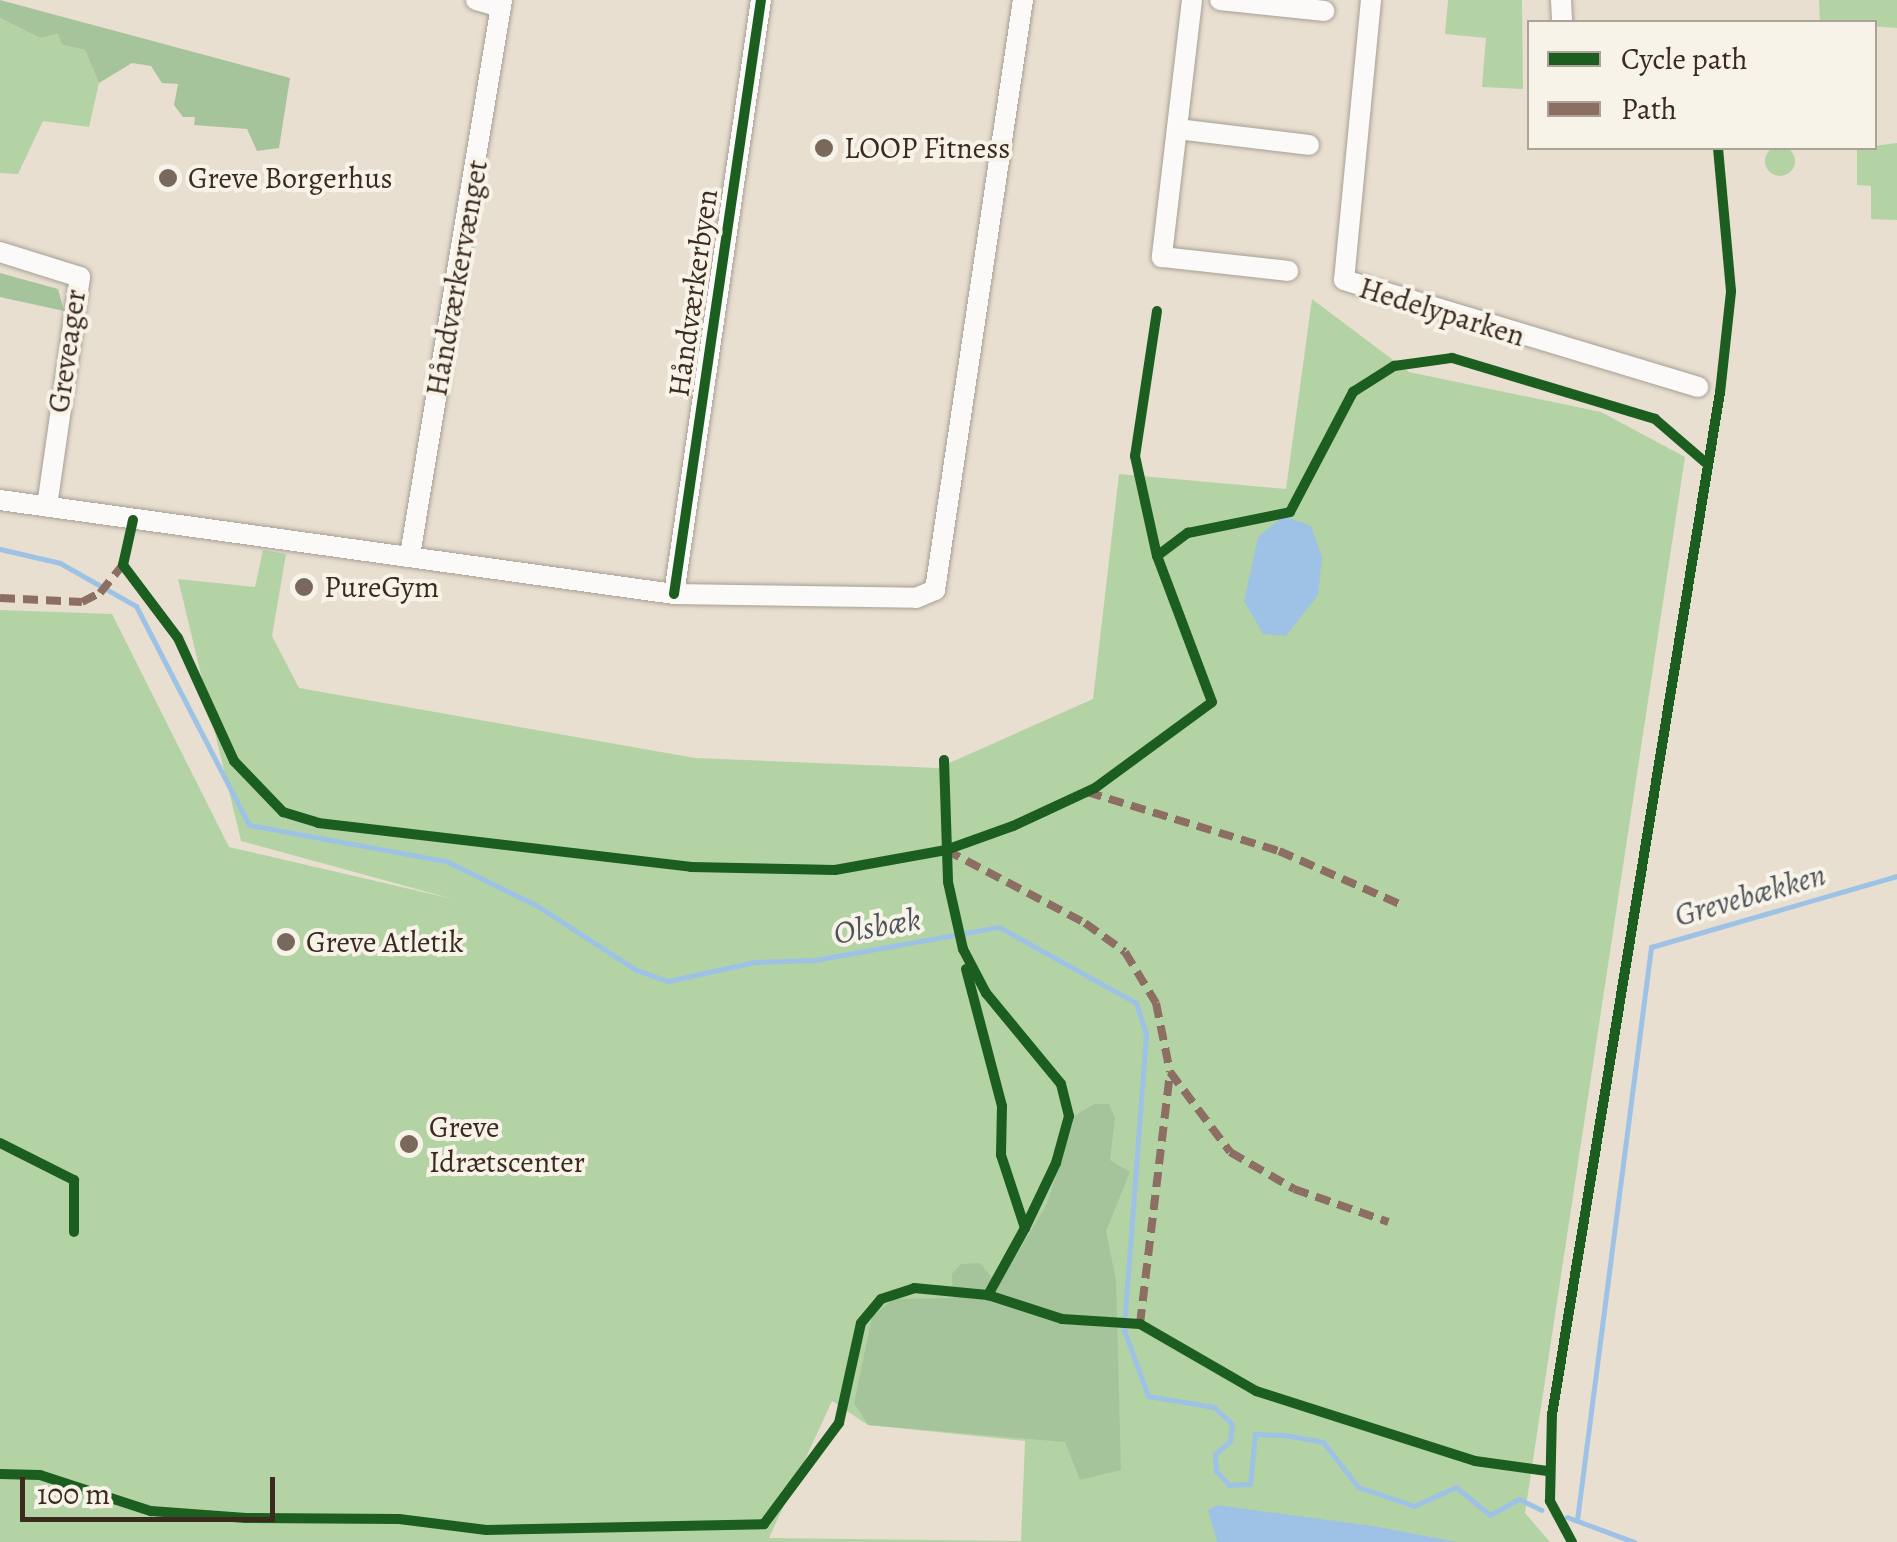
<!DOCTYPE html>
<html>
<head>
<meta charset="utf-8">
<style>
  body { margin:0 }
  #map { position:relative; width:1897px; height:1542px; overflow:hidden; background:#e8dfd0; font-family:Alegreya,serif }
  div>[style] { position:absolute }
  .green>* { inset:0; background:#b3d3a5 }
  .round { border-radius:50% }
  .forest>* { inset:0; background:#a5c49b }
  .water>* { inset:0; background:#9ec2e5 }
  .stream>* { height:5px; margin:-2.5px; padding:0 2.5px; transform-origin:2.5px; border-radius:2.5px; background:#9ec2e5 }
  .roads { filter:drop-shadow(0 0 2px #a69f95) drop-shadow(0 0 2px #a69f95) }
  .street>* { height:20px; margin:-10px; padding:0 10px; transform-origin:10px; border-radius:10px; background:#fcfaf8 }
  .quiet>* { height:8px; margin-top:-4px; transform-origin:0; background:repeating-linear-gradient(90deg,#8d6e63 0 15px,transparent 0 23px) }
  .cycleway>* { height:10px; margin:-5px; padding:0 5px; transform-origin:5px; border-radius:5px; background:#1b5e20 }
  .dots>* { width:28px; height:28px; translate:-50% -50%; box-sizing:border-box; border:5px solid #f7f3e8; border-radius:50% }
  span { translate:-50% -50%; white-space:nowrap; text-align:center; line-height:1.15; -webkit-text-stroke:8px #f7f3e8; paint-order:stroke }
  .poi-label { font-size:30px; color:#3b2a1e }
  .left { translate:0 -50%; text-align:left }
  .street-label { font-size:30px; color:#3b2a1e }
  .water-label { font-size:32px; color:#4f545c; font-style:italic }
  .legend { position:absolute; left:1527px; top:20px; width:350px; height:130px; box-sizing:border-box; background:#f7f3e8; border:2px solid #aca397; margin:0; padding:12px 18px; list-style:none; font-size:30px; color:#3b2a1e }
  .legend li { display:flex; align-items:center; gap:20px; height:50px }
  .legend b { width:50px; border:2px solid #aca397 }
  .scale { position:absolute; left:20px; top:1477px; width:255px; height:45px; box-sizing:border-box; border:5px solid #3b2a1e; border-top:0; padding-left:12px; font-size:30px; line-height:35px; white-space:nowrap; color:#3b2a1e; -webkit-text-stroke:8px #f7f3e8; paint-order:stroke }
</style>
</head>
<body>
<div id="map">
  <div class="green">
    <div style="clip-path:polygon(1448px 0,1522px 0,1523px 89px,1482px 87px,1486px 38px,1445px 34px)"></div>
    <div style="clip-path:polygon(1819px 0,1897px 0,1897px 28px,1820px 22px)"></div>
    <div style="clip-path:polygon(0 18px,40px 38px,59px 34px,62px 45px,85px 50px,99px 83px,89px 127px,43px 121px,18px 174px,0 173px)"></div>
    <div style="clip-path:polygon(1897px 143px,1897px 220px,1871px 219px,1871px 186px,1857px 185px,1857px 148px)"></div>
    <div class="round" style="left:1765px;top:146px;width:30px;height:30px"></div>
    <div style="clip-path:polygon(evenodd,1312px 299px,1409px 372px,1601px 412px,1685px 457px,1525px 1513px,1550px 1542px,0 1542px,0 610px,112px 614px,229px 847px,453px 899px,241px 841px,178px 579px,255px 587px,263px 550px,286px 554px,272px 636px,299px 688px,695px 758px,938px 768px,1093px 699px,1119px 474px,1286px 489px,1312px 299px,832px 1401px,868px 1425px,1025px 1441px,1021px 1541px,769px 1538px,832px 1401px)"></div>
  </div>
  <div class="forest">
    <div style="clip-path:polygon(0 0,290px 78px,279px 148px,257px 151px,247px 129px,194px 125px,195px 117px,183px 117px,174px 105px,178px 84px,162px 83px,151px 66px,132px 63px,99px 83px,85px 50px,62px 45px,58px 34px,40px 38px,0 18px)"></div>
    <div style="clip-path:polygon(0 273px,58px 289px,64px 311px,0 297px)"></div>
    <div style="clip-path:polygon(1094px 1104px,1109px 1104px,1115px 1118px,1110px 1160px,1130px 1172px,1106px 1231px,1116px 1280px,1121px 1470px,1080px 1480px,1065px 1442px,868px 1425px,854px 1403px,872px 1317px,893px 1299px,953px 1298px,952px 1274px,961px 1264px,980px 1263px,998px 1285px,1047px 1204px,1074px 1116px)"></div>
  </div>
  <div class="water">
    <div style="clip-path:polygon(1284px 516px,1311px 526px,1322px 557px,1318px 595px,1286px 636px,1263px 634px,1244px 601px,1258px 537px)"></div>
    <div style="clip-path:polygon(1217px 1505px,1373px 1526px,1458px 1542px,1217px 1542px,1208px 1510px)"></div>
  </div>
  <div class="stream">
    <div style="left:0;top:549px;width:62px;rotate:13.1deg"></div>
    <div style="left:60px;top:563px;width:87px;rotate:29.5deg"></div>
    <div style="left:136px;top:606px;width:246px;rotate:62.7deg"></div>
    <div style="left:249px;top:825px;width:200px;rotate:10.4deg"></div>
    <div style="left:446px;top:861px;width:100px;rotate:26.1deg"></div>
    <div style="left:536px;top:905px;width:119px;rotate:33deg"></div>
    <div style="left:636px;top:970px;width:34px;rotate:19deg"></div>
    <div style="left:668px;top:981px;width:89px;rotate:-12.3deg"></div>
    <div style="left:755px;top:962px;width:60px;rotate:-1.9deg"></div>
    <div style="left:815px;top:960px;width:187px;rotate:-10.2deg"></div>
    <div style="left:999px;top:927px;width:157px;rotate:29deg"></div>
    <div style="left:1136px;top:1003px;width:33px;rotate:72deg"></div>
    <div style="left:1146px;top:1034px;width:297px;rotate:94.3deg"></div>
    <div style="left:1124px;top:1330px;width:70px;rotate:70deg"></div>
    <div style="left:1148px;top:1396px;width:67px;rotate:9.5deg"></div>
    <div style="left:1214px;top:1407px;width:25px;rotate:43deg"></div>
    <div style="left:1232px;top:1424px;width:17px;rotate:97deg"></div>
    <div style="left:1230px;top:1441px;width:20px;rotate:139deg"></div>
    <div style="left:1215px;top:1454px;width:17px;rotate:87deg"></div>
    <div style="left:1216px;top:1471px;width:19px;rotate:47deg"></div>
    <div style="left:1229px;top:1485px;width:21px;rotate:-3deg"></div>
    <div style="left:1250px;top:1484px;width:50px;rotate:-84.3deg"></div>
    <div style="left:1255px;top:1434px;width:29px;rotate:2deg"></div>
    <div style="left:1284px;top:1435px;width:40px;rotate:10deg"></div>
    <div style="left:1323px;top:1442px;width:57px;rotate:52.1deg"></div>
    <div style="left:1358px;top:1487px;width:59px;rotate:18.7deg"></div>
    <div style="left:1414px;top:1506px;width:46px;rotate:-24.3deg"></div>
    <div style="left:1456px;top:1487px;width:44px;rotate:39.5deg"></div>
    <div style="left:1490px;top:1515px;width:33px;rotate:-29deg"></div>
    <div style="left:1519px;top:1499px;width:25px;rotate:26deg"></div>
    <div style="left:1567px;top:1517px;width:72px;rotate:20.5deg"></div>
    <div style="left:1577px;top:1520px;width:578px;rotate:-82.64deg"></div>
    <div style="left:1651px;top:947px;width:256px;rotate:-16.1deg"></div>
  </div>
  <div class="roads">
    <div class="street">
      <div style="left:476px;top:0;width:26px;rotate:16deg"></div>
      <div style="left:1192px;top:0;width:259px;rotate:96.7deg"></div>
      <div style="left:1162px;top:257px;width:127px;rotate:6.3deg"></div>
      <div style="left:1220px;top:0;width:105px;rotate:6deg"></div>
      <div style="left:1371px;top:0;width:281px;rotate:95.5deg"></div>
      <div style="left:1344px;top:280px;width:370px;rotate:16.8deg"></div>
      <div style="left:1561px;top:0;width:22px;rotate:87deg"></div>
      <div style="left:1177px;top:129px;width:133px;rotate:6.9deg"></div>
      <div style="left:0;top:252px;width:84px;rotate:17.4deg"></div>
      <div style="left:80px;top:277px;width:232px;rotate:98.2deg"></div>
      <div style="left:0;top:500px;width:681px;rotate:7.94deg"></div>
      <div style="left:674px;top:594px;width:242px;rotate:0.9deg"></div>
      <div style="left:916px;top:598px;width:21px;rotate:-23deg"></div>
      <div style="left:935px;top:590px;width:597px;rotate:-81.52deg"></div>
      <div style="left:410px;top:555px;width:563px;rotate:-80.59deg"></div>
      <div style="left:674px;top:594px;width:600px;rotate:-81.67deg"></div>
    </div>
  </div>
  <div class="quiet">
    <div style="left:0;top:598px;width:82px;rotate:2.8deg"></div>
    <div style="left:82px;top:602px;width:20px;rotate:-27deg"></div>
    <div style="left:100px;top:593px;width:36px;rotate:-51deg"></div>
    <div style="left:1087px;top:792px;width:201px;rotate:17.1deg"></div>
    <div style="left:1279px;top:851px;width:132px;rotate:23.7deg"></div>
    <div style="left:946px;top:850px;width:157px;rotate:27.7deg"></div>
    <div style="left:1085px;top:923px;width:49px;rotate:35.9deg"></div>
    <div style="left:1125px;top:952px;width:60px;rotate:58.7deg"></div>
    <div style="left:1156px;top:1003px;width:70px;rotate:78.5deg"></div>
    <div style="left:1170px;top:1072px;width:100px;rotate:53.1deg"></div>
    <div style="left:1230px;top:1152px;width:74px;rotate:30deg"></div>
    <div style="left:1294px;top:1189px;width:100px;rotate:19.3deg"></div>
    <div style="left:1140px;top:1324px;width:254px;rotate:-83.2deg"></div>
  </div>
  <div class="cycleway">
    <div style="left:1157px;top:311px;width:147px;rotate:98.6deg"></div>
    <div style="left:1135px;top:456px;width:102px;rotate:77.6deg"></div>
    <div style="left:133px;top:520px;width:46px;rotate:102.5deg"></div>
    <div style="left:123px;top:565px;width:91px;rotate:53deg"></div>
    <div style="left:178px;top:638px;width:135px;rotate:65.5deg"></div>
    <div style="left:234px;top:761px;width:71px;rotate:46.1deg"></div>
    <div style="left:283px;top:812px;width:37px;rotate:17deg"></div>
    <div style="left:318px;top:823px;width:376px;rotate:6.7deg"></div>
    <div style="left:691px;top:867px;width:144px;rotate:1.2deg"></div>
    <div style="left:835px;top:870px;width:113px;rotate:-10.2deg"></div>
    <div style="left:946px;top:850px;width:71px;rotate:-19.7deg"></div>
    <div style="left:1013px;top:826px;width:90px;rotate:-24.9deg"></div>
    <div style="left:1095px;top:788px;width:145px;rotate:-36.3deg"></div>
    <div style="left:1212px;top:702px;width:156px;rotate:-110.6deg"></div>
    <div style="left:1157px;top:556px;width:39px;rotate:-37deg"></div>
    <div style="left:1188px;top:533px;width:104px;rotate:-11.6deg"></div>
    <div style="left:1290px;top:512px;width:136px;rotate:-62.3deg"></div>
    <div style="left:1353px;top:392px;width:49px;rotate:-32.4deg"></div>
    <div style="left:1394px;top:366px;width:59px;rotate:-7.9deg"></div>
    <div style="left:1452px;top:358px;width:212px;rotate:16.7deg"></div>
    <div style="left:1655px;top:419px;width:67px;rotate:40.8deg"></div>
    <div style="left:674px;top:594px;width:600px;rotate:-81.67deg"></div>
    <div style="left:944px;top:760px;width:122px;rotate:88.1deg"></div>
    <div style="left:948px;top:882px;width:69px;rotate:77.4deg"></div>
    <div style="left:963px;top:949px;width:50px;rotate:62.4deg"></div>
    <div style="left:986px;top:993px;width:118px;rotate:50.5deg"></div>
    <div style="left:1061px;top:1084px;width:33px;rotate:76deg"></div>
    <div style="left:1069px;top:1116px;width:49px;rotate:105.5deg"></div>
    <div style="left:1056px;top:1163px;width:72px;rotate:115.5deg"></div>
    <div style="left:966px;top:969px;width:142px;rotate:75.3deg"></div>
    <div style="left:1002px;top:1106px;width:49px;rotate:91.2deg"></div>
    <div style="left:1001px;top:1155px;width:77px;rotate:71.8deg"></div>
    <div style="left:1025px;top:1228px;width:77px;rotate:118.9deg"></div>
    <div style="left:0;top:1143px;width:83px;rotate:26.6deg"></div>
    <div style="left:74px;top:1180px;width:52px;rotate:90deg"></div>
    <div style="left:0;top:1474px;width:40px;rotate:1.4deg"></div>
    <div style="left:40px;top:1475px;width:117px;rotate:18deg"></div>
    <div style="left:151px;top:1511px;width:95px;rotate:4.2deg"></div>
    <div style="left:246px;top:1518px;width:153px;rotate:0.4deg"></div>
    <div style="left:399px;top:1519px;width:88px;rotate:7.2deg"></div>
    <div style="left:486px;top:1530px;width:278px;rotate:-1.2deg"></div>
    <div style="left:764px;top:1524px;width:126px;rotate:-53.4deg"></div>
    <div style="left:839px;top:1423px;width:102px;rotate:-77.6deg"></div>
    <div style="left:861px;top:1323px;width:31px;rotate:-50deg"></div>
    <div style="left:881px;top:1299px;width:35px;rotate:-18deg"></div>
    <div style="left:914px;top:1288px;width:74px;rotate:5.4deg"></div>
    <div style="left:988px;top:1295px;width:78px;rotate:18deg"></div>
    <div style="left:1062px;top:1319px;width:78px;rotate:3.7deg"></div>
    <div style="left:1140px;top:1324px;width:134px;rotate:30deg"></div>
    <div style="left:1256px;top:1391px;width:230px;rotate:17.7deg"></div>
    <div style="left:1475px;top:1461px;width:73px;rotate:7.9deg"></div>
    <div style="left:1572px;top:1542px;width:47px;rotate:-118.2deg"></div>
    <div style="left:1550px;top:1501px;width:86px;rotate:-88.7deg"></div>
    <div style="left:1552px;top:1415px;width:1036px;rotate:-80.67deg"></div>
    <div style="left:1720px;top:393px;width:103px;rotate:-83.8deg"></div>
    <div style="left:1731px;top:291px;width:144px;rotate:-95.2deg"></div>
  </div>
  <div class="dots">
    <div style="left:824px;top:148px;background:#78695c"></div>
    <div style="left:168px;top:178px;background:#78695c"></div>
    <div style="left:304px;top:587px;background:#78695c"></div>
    <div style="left:286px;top:942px;background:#78695c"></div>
    <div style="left:409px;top:1144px;background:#78695c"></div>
  </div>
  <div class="poi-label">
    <span class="left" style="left:844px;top:148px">LOOP Fitness</span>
    <span class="left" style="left:188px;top:178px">Greve Borgerhus</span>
    <span class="left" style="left:324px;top:587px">PureGym</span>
    <span class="left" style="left:306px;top:942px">Greve Atletik</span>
    <span class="left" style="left:429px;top:1144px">Greve<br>Idrætscenter</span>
  </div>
  <div class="street-label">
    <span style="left:457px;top:278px;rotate:-80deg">Håndværkervænget</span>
    <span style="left:693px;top:293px;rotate:-82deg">Håndværkerbyen</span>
    <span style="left:1442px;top:312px;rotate:17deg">Hedelyparken</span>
    <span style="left:67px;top:351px;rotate:-82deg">Greveager</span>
  </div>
  <div class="water-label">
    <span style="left:1750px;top:895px;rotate:-16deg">Grevebækken</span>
    <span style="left:877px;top:926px;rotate:-10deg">Olsbæk</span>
  </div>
  <ul class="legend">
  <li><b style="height:12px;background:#1b5e20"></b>Cycle path</li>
  <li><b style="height:12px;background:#8d6e63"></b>Path</li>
  </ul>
  <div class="scale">100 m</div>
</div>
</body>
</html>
